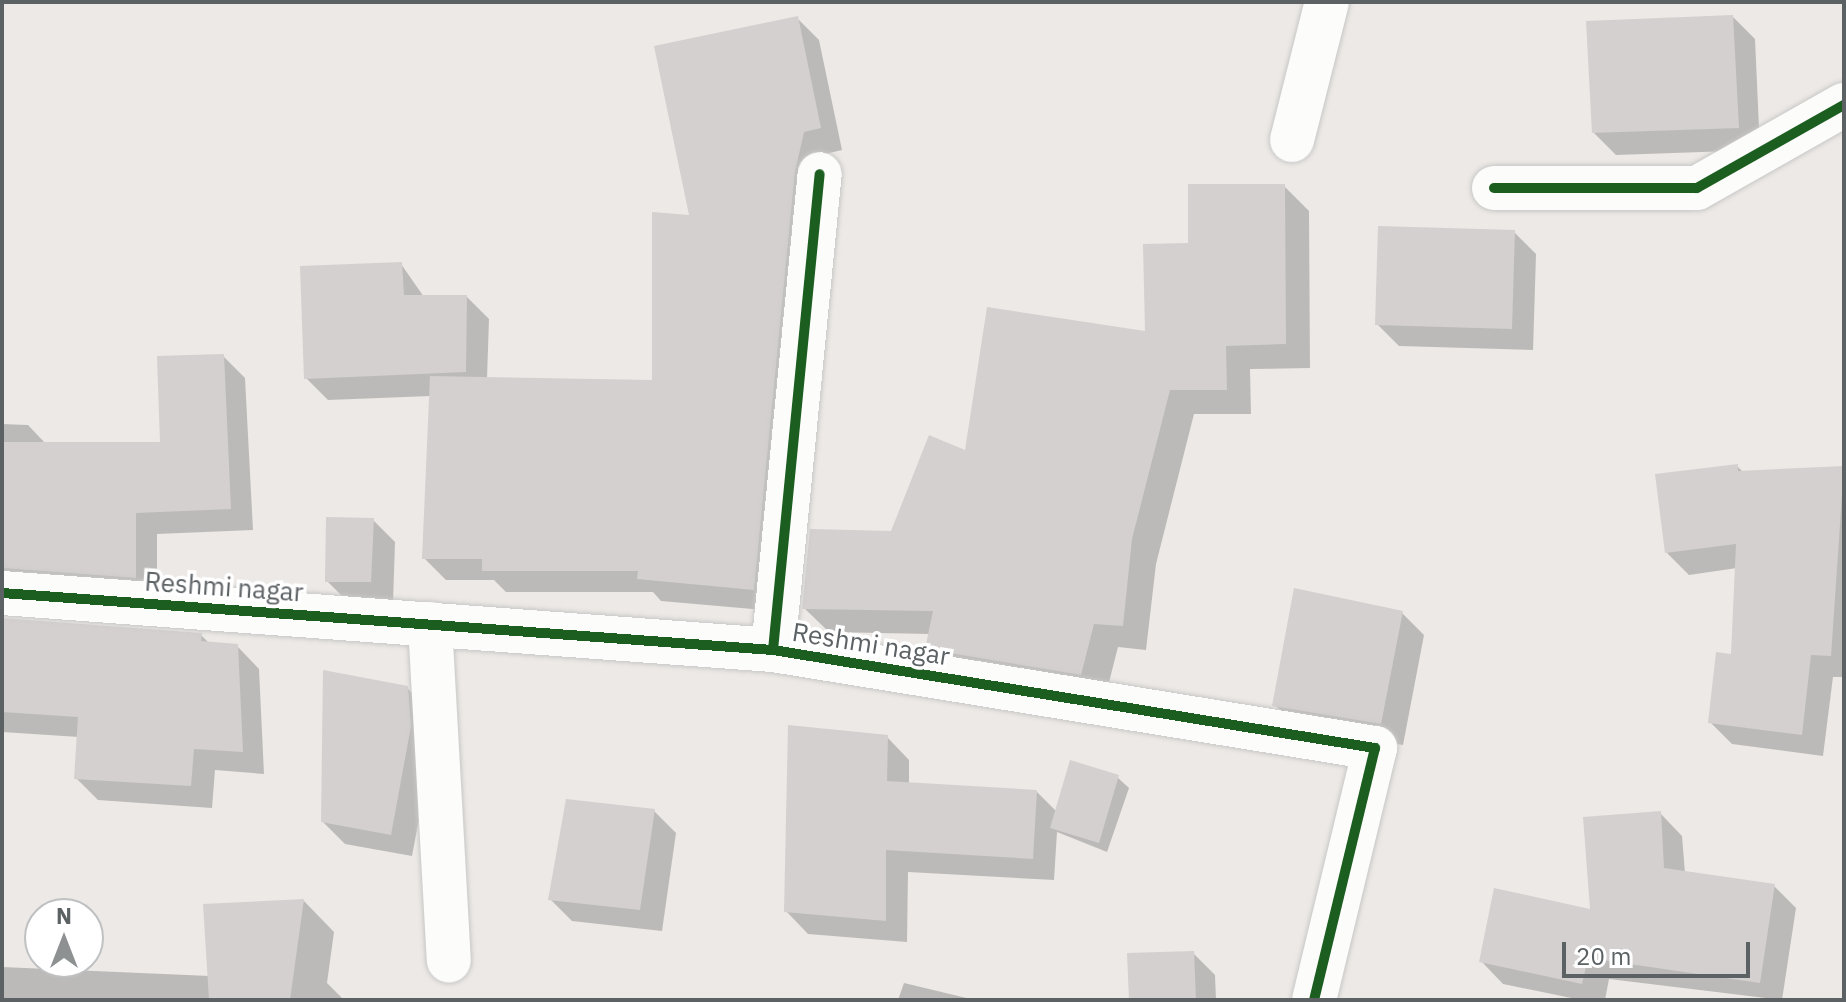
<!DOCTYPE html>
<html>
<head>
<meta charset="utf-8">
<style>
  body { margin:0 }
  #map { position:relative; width:1846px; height:1002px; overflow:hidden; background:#ece9e6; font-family:"IBM Plex Sans",sans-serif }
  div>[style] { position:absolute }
  .shadow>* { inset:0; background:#0003 }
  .building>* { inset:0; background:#d3d0cf }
  .roads { filter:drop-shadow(0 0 2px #c8c7c6) drop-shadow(0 0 2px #c8c7c6) }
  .street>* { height:44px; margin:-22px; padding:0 22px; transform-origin:22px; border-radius:22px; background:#fcfcfb }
  .cycleway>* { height:10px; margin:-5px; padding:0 5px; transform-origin:5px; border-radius:5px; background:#1b5e20 }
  span { translate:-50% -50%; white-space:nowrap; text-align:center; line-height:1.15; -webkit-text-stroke:7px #fff; paint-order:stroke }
  .street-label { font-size:26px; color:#5c6164 }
  .frame { position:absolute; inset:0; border:4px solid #5c6164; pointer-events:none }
  .north { position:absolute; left:24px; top:898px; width:80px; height:80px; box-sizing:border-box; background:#fff; border:2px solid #bec0c1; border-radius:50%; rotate:0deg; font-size:22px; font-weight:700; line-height:32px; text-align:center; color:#5c6164 }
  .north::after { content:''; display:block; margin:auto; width:28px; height:36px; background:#8e9192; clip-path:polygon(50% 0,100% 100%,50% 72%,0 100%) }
  .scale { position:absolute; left:1562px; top:942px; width:188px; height:36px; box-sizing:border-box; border:4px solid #5c6164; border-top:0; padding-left:10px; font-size:24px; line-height:28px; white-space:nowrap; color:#5c6164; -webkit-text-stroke:6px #fff; paint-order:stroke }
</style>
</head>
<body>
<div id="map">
  <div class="shadow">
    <div style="clip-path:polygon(1733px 17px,1755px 39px,1760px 150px,1616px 155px,1594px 133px)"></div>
    <div style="clip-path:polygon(797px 18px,819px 40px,842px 150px,825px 154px,775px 611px,661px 601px,653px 592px,506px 592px,494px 580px,446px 580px,424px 558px,431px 396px,328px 400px,306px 378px,401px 264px,424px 297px,467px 297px,489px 319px,487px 379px,654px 382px,692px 217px)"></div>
    <div style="clip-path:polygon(1284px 186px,1309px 211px,1310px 368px,1250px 369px,1251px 414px,1194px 414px,1156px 564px,1146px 650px,1118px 647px,1105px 698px,951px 673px,927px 649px,930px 634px,829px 632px,804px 608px,893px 533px,966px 452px,1147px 333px,1190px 245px)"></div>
    <div style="clip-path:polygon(1514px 232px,1536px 254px,1533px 350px,1399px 346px,1377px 324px)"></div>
    <div style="clip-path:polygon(223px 356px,245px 378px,253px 530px,157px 534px,157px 599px,2px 604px,2px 424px,28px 425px,46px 444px,162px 444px)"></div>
    <div style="clip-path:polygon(1737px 466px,1744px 473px,1844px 468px,1844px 677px,1833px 677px,1823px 756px,1732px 744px,1710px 722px,1733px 657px,1737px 568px,1689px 575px,1667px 553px)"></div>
    <div style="clip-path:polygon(373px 520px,395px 542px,393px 603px,349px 603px,327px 581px)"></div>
    <div style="clip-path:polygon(1402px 613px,1424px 635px,1403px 745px,1297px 727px,1275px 705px)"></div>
    <div style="clip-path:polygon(2px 620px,201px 635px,210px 644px,237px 646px,259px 669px,264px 774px,215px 770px,212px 808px,98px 800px,76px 778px,79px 737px,2px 732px)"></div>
    <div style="clip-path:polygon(407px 688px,430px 710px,432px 749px,412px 856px,345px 844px,323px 822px)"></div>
    <div style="clip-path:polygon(887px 737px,909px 760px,909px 784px,1036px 791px,1057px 812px,1117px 777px,1129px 788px,1107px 852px,1057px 832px,1054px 880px,908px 872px,907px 942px,808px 934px,786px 911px)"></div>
    <div style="clip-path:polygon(654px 811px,676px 833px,662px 931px,572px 921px,550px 899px)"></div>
    <div style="clip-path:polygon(1660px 813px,1682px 836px,1685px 873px,1774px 886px,1796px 908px,1782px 1000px,1609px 979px,1605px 1000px,1581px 1000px,1503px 984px,1481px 961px,1592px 911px)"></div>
    <div style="clip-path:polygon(304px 901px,334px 932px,327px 983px,344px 1000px,2px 1000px,2px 967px,210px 976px)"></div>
    <div style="clip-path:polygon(1193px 953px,1215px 975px,1216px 1000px,1131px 1000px)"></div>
    <div style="clip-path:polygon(904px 983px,975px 1000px,898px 1000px)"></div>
  </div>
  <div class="building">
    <div style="clip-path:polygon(1733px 15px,1739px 128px,1592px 133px,1586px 21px)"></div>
    <div style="clip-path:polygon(798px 16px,821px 128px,804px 132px,795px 172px,754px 590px,637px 579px,638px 571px,482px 571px,482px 559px,422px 559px,430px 376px,652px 380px,652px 212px,689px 215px,654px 46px)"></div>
    <div style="clip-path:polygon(1188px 184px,1285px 184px,1286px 344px,1226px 346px,1227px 390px,1170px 390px,1132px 539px,1123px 626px,1094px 624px,1081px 675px,925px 649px,933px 611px,802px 609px,810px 529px,891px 531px,929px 435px,965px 450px,987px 307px,1145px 331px,1143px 244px,1188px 243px)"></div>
    <div style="clip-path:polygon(1378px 226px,1515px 230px,1512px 329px,1375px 325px)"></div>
    <div style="clip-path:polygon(402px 262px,404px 295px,467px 295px,466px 372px,304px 379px,300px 266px)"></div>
    <div style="clip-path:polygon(224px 354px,231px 509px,136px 513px,136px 578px,2px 568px,2px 442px,160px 442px,157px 356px)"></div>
    <div style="clip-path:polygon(1738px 464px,1738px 471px,1844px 466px,1831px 656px,1811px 655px,1802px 735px,1708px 723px,1716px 652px,1731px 654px,1736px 544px,1665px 553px,1655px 474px)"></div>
    <div style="clip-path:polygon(326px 517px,374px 518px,371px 582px,325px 582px)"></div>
    <div style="clip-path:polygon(1294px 588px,1403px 611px,1381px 724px,1272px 706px)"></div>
    <div style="clip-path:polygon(2px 618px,202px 633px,201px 641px,238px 644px,243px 752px,194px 749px,191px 786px,74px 779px,78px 717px,2px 712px)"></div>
    <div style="clip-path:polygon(323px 670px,408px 686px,411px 726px,391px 835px,321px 822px)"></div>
    <div style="clip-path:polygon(788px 725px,888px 735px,887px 781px,1037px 790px,1033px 859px,886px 850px,886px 921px,784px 912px)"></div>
    <div style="clip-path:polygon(1070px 760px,1119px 775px,1099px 843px,1050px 828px)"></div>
    <div style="clip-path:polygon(566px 799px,655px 809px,640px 910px,548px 900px)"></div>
    <div style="clip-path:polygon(1661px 811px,1664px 868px,1775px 884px,1760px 983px,1588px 958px,1582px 984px,1479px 962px,1494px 888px,1590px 909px,1583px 817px)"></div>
    <div style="clip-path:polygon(304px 899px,290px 1000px,209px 1000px,203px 904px)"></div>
    <div style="clip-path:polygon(1194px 951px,1196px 1000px,1129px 1000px,1127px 953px)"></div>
  </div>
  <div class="roads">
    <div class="street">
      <div style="left:1292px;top:140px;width:142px;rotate:-75.8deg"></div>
      <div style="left:1494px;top:188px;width:203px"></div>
      <div style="left:1697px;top:188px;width:169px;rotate:-29.5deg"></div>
      <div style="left:2px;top:593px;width:773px;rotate:4.23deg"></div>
      <div style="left:773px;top:650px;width:610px;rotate:9.25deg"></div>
      <div style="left:1375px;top:748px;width:259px;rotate:103.6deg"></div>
      <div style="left:430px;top:624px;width:337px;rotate:86.8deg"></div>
      <div style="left:773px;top:650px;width:478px;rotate:-84.4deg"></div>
    </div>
  </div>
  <div class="cycleway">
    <div style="left:1494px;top:188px;width:203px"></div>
    <div style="left:1697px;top:188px;width:169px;rotate:-29.5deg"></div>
    <div style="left:2px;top:593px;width:773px;rotate:4.23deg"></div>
    <div style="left:773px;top:650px;width:610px;rotate:9.25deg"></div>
    <div style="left:1375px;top:748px;width:259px;rotate:103.6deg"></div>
    <div style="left:773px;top:650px;width:478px;rotate:-84.4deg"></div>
  </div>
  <div class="street-label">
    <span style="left:224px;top:587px;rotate:4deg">Reshmi nagar</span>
    <span style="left:871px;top:644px;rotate:9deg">Reshmi nagar</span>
  </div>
  <div class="frame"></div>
  <div class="north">N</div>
  <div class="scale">20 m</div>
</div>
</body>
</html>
